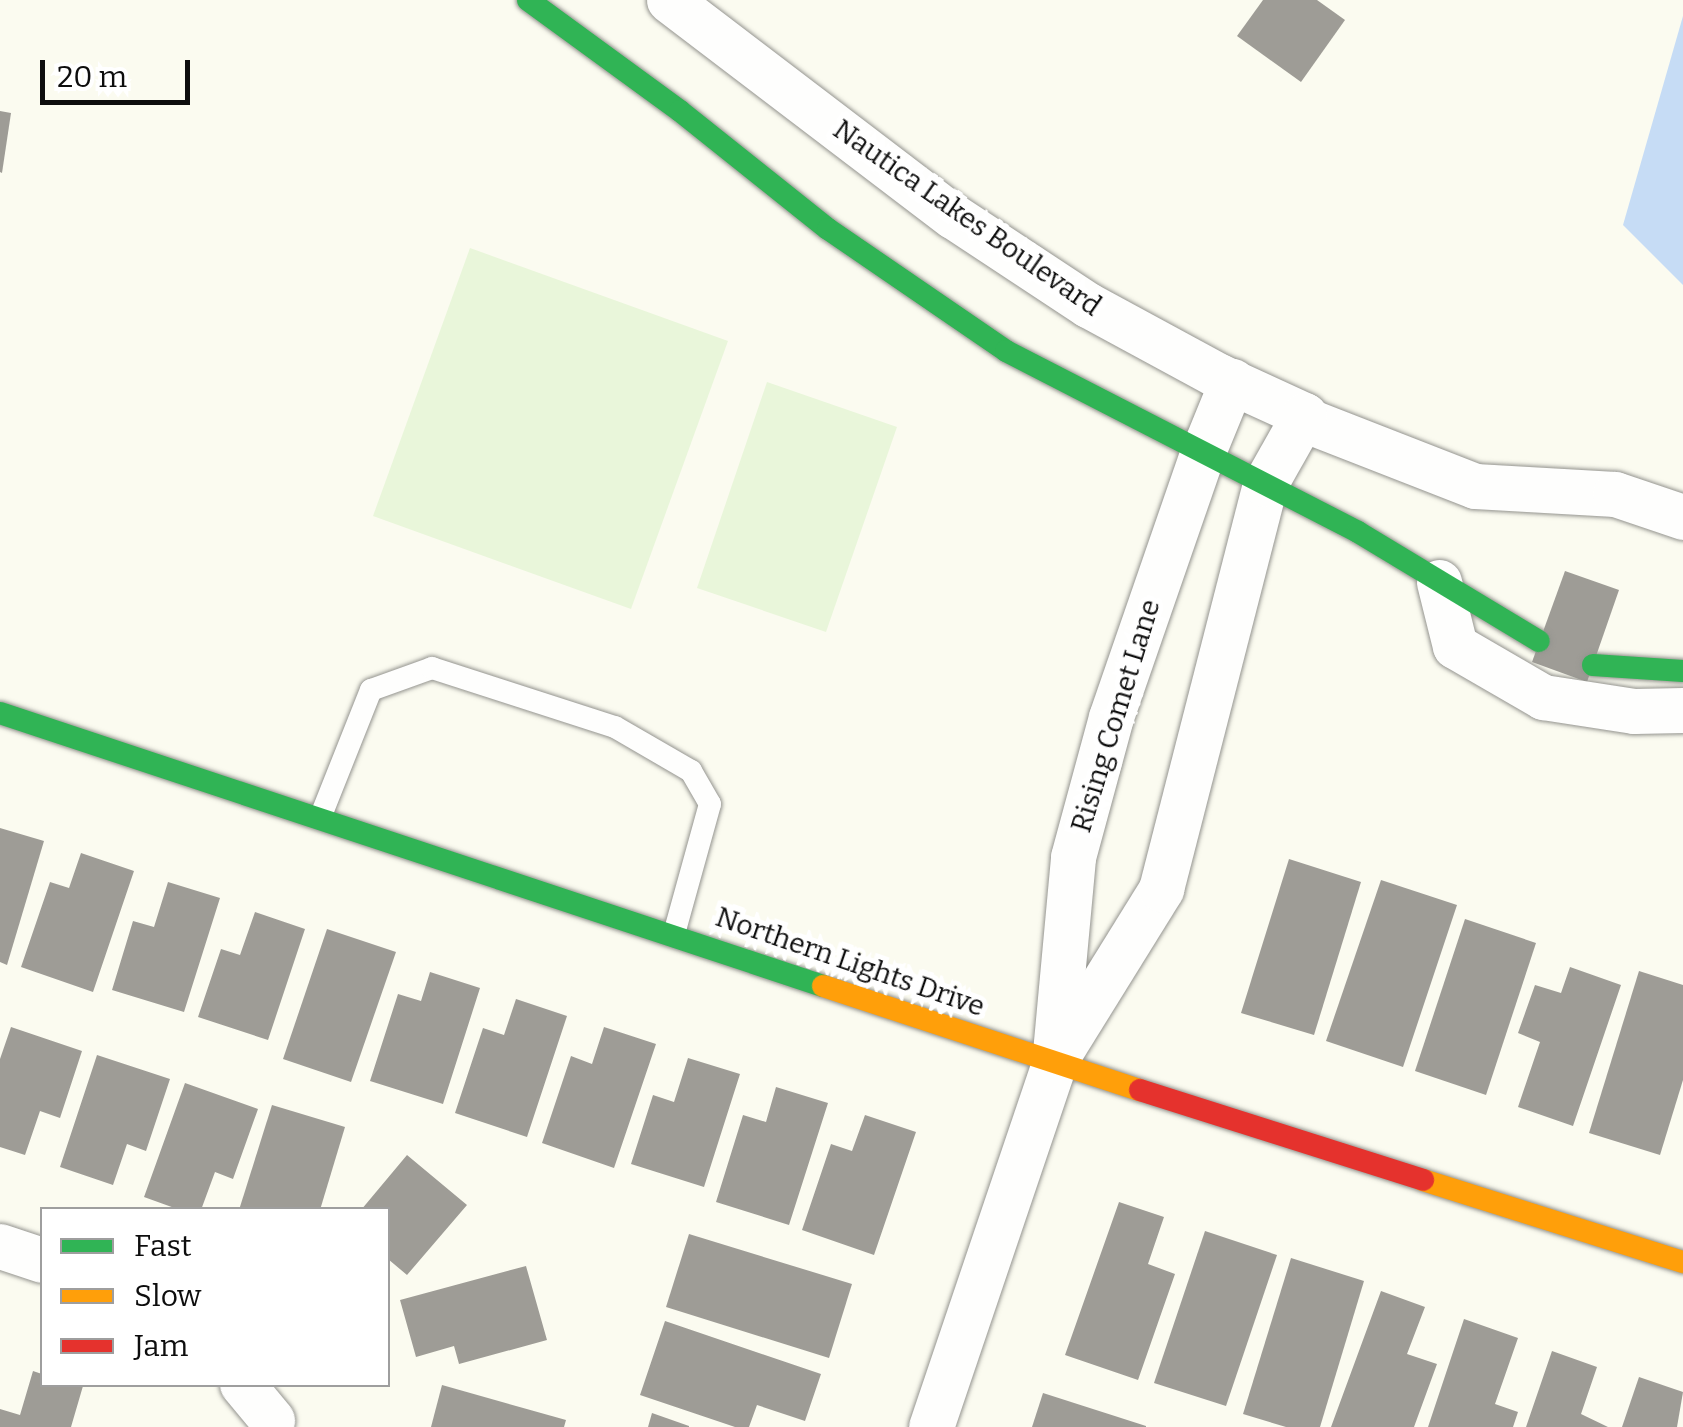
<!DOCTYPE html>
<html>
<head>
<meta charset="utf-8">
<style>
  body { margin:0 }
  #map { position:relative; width:1683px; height:1427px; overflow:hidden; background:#fbfbf0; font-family:Bitter,serif }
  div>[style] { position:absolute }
  .pitch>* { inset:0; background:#e9f6da }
  .water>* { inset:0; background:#c6dcf5 }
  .building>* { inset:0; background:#9e9c96 }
  .roads { filter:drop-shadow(0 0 2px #94948f) drop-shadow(0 0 2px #94948f) }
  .lane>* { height:22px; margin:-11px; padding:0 11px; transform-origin:11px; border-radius:11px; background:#fefefd }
  .street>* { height:45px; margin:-22.5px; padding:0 22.5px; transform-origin:22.5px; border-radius:22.5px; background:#fefefd }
  .fast>* { height:22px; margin:-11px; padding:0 11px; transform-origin:11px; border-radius:11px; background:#30b455 }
  .slow>* { height:22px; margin:-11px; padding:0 11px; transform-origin:11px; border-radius:11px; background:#ff9f0a }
  .jam>* { height:22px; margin:-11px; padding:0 11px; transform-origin:11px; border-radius:11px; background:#e5322d }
  span { translate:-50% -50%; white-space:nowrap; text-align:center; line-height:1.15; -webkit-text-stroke:10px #fff; paint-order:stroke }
  .street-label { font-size:28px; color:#0d0d0d }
  .legend { position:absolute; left:40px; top:1207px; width:350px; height:180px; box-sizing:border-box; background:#fff; border:2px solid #9e9e9e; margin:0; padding:12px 18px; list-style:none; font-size:30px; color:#0d0d0d }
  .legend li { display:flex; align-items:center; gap:20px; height:50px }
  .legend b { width:50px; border:2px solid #9e9e9e }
  .scale { position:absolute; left:40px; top:60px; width:150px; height:45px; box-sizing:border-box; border:5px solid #0d0d0d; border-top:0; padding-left:12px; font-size:30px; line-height:35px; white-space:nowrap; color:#0d0d0d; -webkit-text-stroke:8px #fff; paint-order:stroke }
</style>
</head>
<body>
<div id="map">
  <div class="pitch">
    <div style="clip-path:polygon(470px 248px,728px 341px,631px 609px,373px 516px)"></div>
    <div style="clip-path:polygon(767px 382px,897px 427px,826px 632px,697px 588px)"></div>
  </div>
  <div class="water">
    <div style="clip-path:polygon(1683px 16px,1683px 285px,1623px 225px)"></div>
  </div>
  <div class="building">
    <div style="clip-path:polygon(1263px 0,1317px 0,1345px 20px,1301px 82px,1237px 36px)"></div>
    <div style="clip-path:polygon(0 111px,11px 113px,2px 173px,0 172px)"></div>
    <div style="clip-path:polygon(1565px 571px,1619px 590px,1587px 682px,1532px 662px)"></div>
    <div style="clip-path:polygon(0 828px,44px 841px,7px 965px,0 962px)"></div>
    <div style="clip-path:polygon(81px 853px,134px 871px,93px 992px,21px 967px,50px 882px,69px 888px)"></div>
    <div style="clip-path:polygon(1289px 859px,1361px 882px,1314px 1035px,1241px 1013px)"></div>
    <div style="clip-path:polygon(1381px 880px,1457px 905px,1403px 1067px,1326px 1041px)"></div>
    <div style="clip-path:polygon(168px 882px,220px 898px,184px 1012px,112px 990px,133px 921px,154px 927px)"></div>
    <div style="clip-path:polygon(255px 912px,305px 929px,268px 1040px,198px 1017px,221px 949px,240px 955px)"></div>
    <div style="clip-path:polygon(1465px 919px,1536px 943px,1486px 1095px,1415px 1071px)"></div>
    <div style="clip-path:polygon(327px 929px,396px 952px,351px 1082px,283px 1059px)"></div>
    <div style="clip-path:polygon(1570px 967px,1621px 985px,1573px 1126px,1518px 1107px,1540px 1042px,1518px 1033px,1535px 985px,1561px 993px)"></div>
    <div style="clip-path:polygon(1639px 971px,1683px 985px,1683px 1080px,1660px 1155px,1589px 1133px)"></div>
    <div style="clip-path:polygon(430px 972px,480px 988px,443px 1104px,370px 1081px,398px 994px,421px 1001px)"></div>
    <div style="clip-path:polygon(516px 999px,567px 1016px,527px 1137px,455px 1113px,483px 1028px,504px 1035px)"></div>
    <div style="clip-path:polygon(11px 1027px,82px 1051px,60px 1118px,40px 1111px,25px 1155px,0 1147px,0 1059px)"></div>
    <div style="clip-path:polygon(604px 1027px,656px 1044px,614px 1168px,542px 1143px,571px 1056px,592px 1064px)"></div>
    <div style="clip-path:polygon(97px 1055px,170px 1079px,146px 1151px,127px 1144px,113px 1185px,60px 1167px)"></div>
    <div style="clip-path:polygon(688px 1058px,740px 1074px,704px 1187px,631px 1164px,653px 1095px,674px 1102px)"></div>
    <div style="clip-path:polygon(185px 1083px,258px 1109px,233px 1179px,215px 1172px,201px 1210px,180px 1210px,144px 1197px)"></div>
    <div style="clip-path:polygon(776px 1087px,828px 1103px,789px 1225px,716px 1202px,743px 1115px,766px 1122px)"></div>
    <div style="clip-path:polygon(272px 1105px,345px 1127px,320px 1210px,239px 1210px)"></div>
    <div style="clip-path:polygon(865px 1115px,916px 1132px,874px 1255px,802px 1230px,831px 1144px,852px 1151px)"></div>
    <div style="clip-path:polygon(407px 1155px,467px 1205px,407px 1275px,388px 1259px,388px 1210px,361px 1210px)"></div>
    <div style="clip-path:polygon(1119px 1202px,1164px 1217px,1148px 1264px,1175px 1274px,1138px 1380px,1065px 1355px)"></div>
    <div style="clip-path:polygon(1205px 1231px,1277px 1255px,1226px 1406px,1154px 1383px)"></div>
    <div style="clip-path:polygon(689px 1234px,852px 1284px,829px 1358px,666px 1307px)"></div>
    <div style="clip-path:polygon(1291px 1258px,1364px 1281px,1320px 1427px,1286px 1427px,1243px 1414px)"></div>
    <div style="clip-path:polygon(526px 1266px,547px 1340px,459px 1364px,454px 1346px,416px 1357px,400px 1300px)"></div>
    <div style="clip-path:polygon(1381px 1291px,1425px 1307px,1407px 1354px,1437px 1364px,1414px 1427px,1331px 1427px)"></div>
    <div style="clip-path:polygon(1464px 1319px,1518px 1338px,1495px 1404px,1518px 1412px,1513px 1427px,1428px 1427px)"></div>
    <div style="clip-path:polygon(665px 1321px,821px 1374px,805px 1421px,757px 1405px,749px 1427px,735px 1427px,640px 1395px)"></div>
    <div style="clip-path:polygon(1552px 1351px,1597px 1367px,1581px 1414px,1608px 1427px,1526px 1427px)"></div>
    <div style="clip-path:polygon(33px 1371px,42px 1374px,42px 1384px,83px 1386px,71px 1427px,0 1427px,0 1409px,20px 1415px)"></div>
    <div style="clip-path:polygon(1639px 1377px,1683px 1392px,1677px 1427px,1622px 1427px)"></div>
    <div style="clip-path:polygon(442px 1385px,566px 1420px,564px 1427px,431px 1427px)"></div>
    <div style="clip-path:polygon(1043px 1393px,1146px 1426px,1146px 1427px,1032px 1427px)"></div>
    <div style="clip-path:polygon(652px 1413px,689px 1426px,689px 1427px,648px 1427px)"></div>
  </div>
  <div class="roads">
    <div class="lane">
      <div style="left:320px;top:818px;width:138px;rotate:-68.3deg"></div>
      <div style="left:371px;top:690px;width:65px;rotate:-19.8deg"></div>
      <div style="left:432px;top:668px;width:192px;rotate:17.9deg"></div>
      <div style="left:615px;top:727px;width:88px;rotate:30.1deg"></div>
      <div style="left:691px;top:771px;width:38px;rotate:60deg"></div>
      <div style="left:710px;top:804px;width:135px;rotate:105.5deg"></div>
    </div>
    <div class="street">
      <div style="left:669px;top:0;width:357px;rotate:37.3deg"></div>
      <div style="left:953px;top:216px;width:162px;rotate:33.4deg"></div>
      <div style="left:1088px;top:305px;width:149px;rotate:28.5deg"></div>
      <div style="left:1219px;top:376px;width:94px;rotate:24.6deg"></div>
      <div style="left:1304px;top:415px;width:10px;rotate:45deg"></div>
      <div style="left:1311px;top:422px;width:176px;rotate:21.3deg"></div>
      <div style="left:1475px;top:486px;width:140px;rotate:3.3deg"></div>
      <div style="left:1615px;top:494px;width:72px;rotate:18.7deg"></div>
      <div style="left:1439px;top:582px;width:66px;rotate:76deg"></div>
      <div style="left:1455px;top:646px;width:102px;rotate:30.1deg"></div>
      <div style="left:1543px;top:697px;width:92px;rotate:8.7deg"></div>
      <div style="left:1634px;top:711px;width:49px;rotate:-1.2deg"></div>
      <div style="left:1057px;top:1057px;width:198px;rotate:-58.2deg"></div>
      <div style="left:1161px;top:889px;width:418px;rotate:-75.6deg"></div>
      <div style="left:1265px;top:484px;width:79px;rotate:-60.5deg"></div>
      <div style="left:0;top:1246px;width:44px;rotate:18.4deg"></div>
      <div style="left:242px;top:1384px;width:47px;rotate:50.2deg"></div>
      <div style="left:931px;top:1427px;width:384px;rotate:-71.3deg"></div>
      <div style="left:1054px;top:1063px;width:207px;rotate:-84.7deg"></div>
      <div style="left:1073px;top:857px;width:145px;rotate:-74.8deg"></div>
      <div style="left:1111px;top:717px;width:281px;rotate:-70.9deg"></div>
      <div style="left:1203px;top:452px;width:77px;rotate:-67.8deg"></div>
    </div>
    <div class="fast">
      <div style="left:528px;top:0;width:188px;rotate:36.1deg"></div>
      <div style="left:680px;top:111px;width:189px;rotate:38.6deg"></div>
      <div style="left:828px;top:229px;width:216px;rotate:34.4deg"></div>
      <div style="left:1006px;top:351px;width:396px;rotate:27.2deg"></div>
      <div style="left:1358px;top:532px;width:211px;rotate:31.1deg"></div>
      <div style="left:1593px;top:665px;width:90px;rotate:3.8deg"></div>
      <div style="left:0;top:713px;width:867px;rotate:18.35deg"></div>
    </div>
    <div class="slow">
      <div style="left:823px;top:986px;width:334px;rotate:18.2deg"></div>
      <div style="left:1423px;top:1180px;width:273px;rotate:17.5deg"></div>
    </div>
    <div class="jam">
      <div style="left:1140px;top:1090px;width:297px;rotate:17.6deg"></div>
    </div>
  </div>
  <div class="street-label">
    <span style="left:967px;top:218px;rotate:35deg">Nautica Lakes Boulevard</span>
    <span style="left:1116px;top:716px;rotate:-73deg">Rising Comet Lane</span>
    <span style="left:850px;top:962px;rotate:19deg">Northern Lights Drive</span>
  </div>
  <ul class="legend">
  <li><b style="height:12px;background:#30b455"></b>Fast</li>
  <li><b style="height:12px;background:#ff9f0a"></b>Slow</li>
  <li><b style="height:12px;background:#e5322d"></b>Jam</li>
  </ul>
  <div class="scale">20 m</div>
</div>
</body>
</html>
